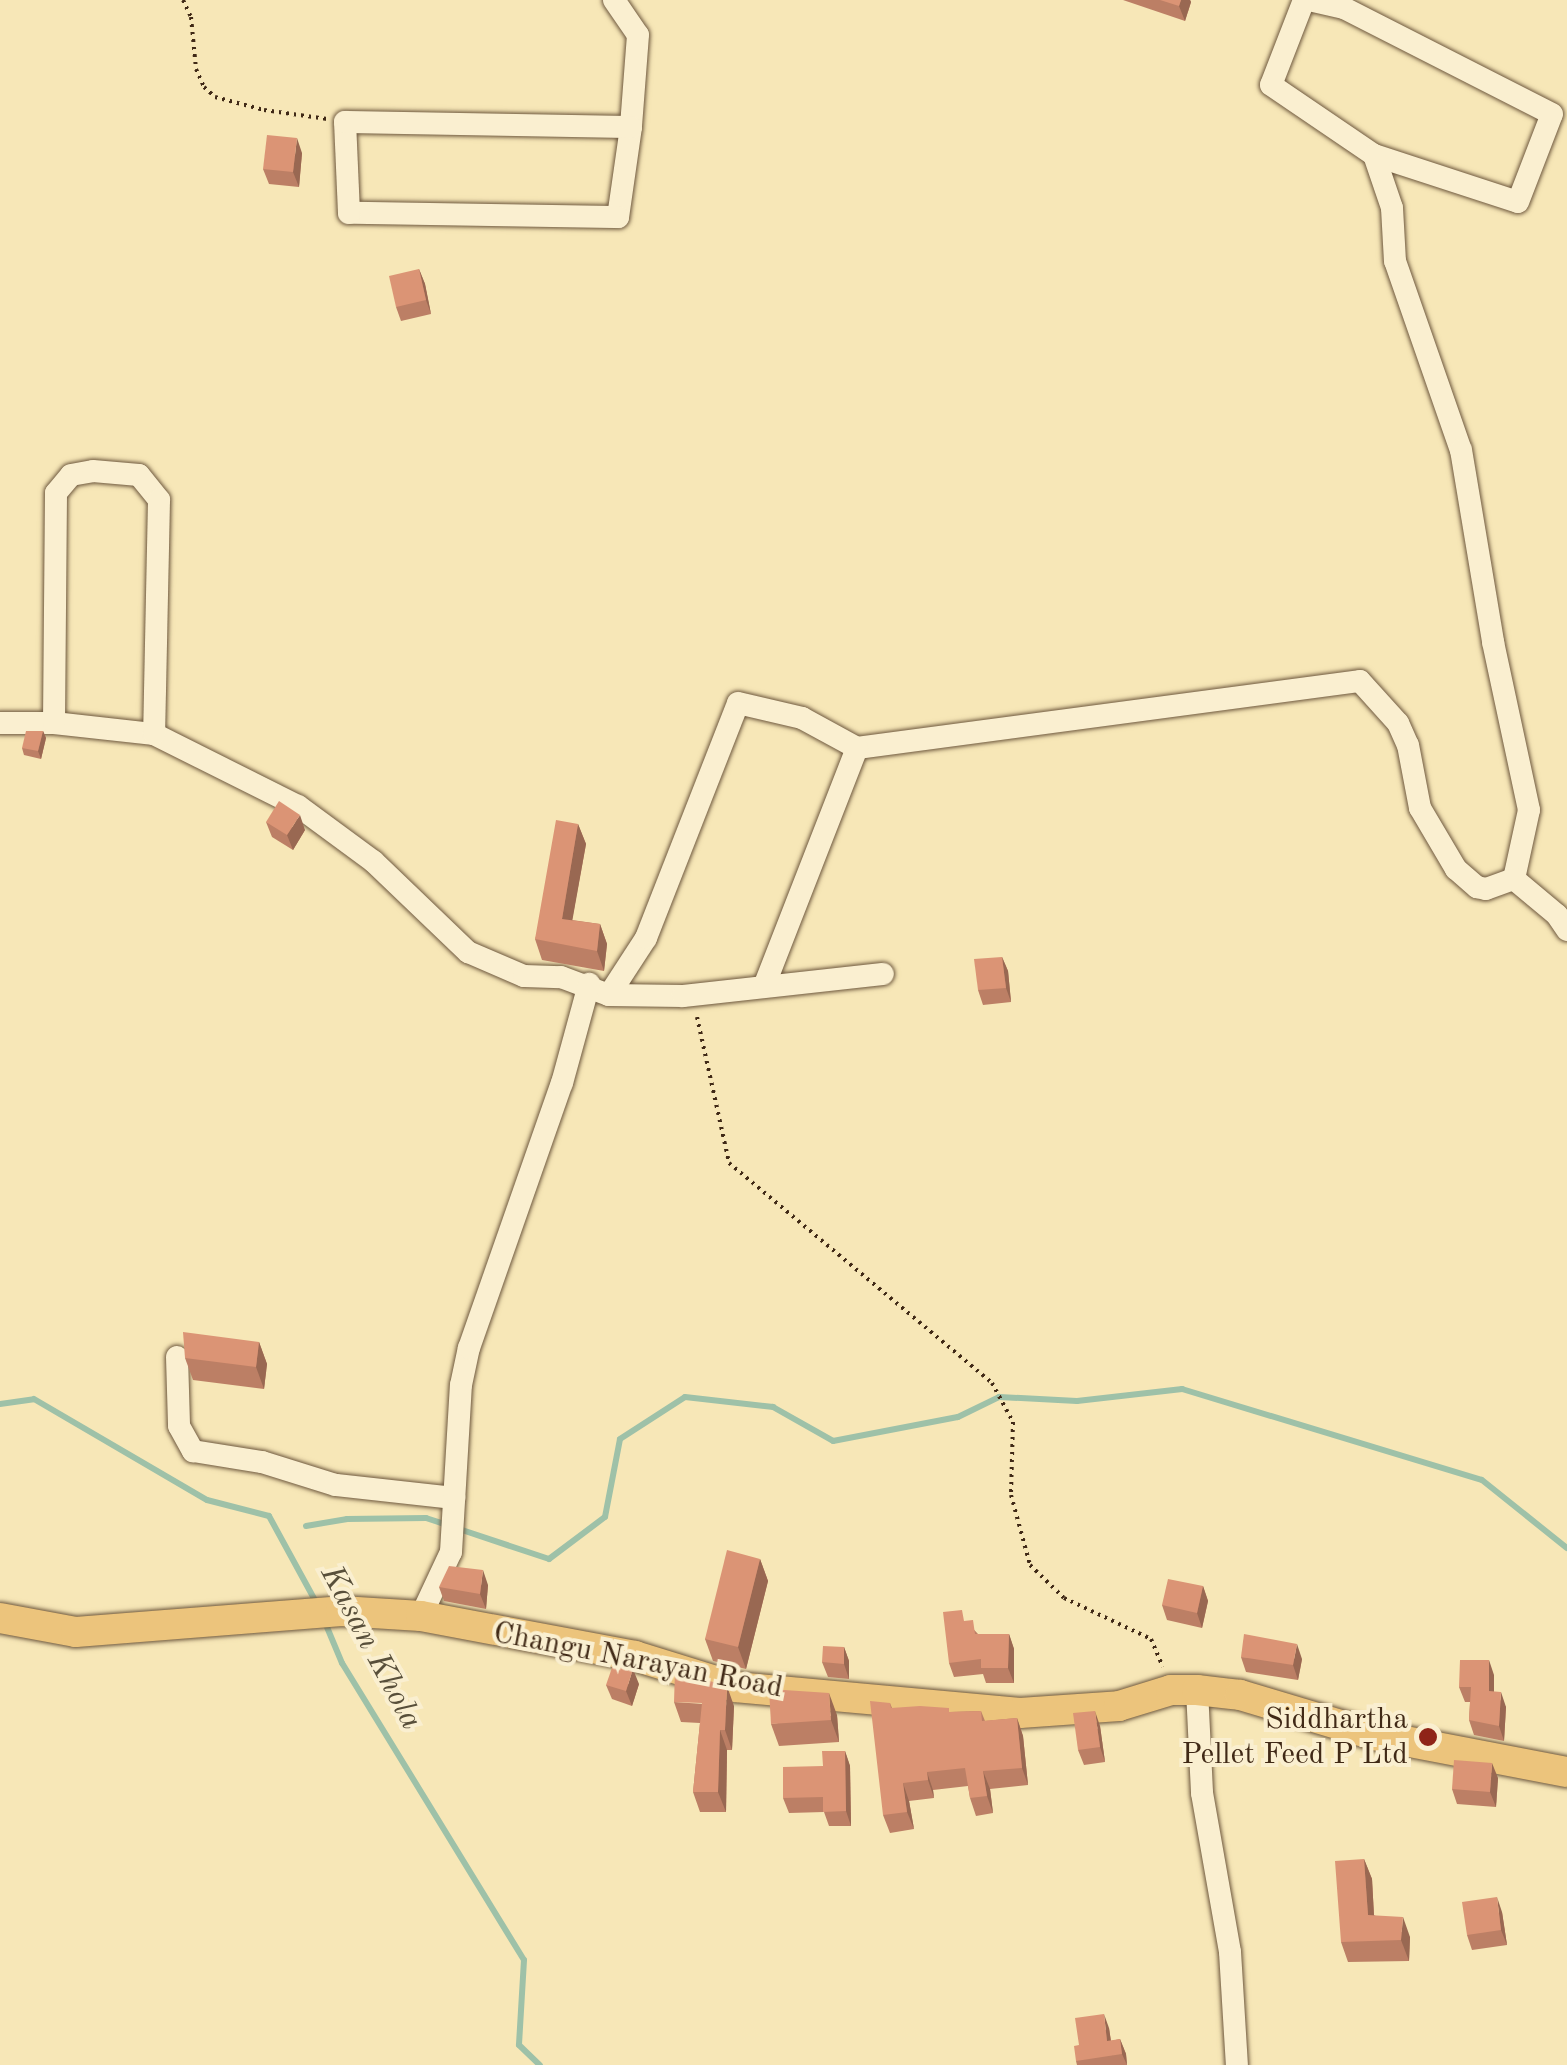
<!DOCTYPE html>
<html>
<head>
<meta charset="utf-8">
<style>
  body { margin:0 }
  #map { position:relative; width:1567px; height:2065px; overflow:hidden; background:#f7e7b7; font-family:"Old Standard TT",serif }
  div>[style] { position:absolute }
  .stream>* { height:6px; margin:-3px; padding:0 3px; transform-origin:3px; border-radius:3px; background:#9ec1a8 }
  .path>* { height:4px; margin-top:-2px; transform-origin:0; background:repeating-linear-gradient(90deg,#402916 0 2.5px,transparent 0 7.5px) }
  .roads { filter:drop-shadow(0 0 2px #6e583e) drop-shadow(0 0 2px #6e583e) }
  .minor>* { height:22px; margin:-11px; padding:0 11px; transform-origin:11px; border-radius:11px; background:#faefd0 }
  .major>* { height:30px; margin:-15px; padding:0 15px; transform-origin:15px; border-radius:15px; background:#ecc47c }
  .wall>* { inset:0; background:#bc7f65 }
  .shaded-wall>* { inset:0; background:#996852 }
  .building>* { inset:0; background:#db9475 }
  .dots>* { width:28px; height:28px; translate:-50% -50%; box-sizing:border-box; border:5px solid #faefd0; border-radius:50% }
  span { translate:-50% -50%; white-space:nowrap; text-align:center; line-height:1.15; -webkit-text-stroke:8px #faefd0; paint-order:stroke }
  .street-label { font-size:30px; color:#402916 }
  .poi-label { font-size:30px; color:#402916 }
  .right { translate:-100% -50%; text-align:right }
  .water-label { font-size:32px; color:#584f3a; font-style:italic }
</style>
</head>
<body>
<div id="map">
  <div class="stream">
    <div style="left:0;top:1404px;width:34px;rotate:-8deg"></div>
    <div style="left:34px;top:1399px;width:200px;rotate:30.3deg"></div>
    <div style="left:207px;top:1500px;width:64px;rotate:14.5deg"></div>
    <div style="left:269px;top:1516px;width:100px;rotate:61.4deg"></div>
    <div style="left:306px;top:1526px;width:42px;rotate:-9.7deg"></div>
    <div style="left:347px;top:1519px;width:79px;rotate:-0.7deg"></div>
    <div style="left:426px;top:1518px;width:22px;rotate:18deg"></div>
    <div style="left:459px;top:1529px;width:95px;rotate:18.4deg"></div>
    <div style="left:549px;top:1559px;width:70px;rotate:-36.9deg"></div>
    <div style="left:605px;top:1517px;width:79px;rotate:-79.1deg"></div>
    <div style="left:620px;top:1439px;width:77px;rotate:-32.9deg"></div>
    <div style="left:685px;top:1397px;width:89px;rotate:6.5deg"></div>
    <div style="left:773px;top:1407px;width:69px;rotate:29.5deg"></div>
    <div style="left:833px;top:1441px;width:127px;rotate:-10.9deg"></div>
    <div style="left:958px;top:1417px;width:46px;rotate:-26deg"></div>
    <div style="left:999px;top:1397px;width:78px;rotate:2.9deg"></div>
    <div style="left:1077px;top:1401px;width:106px;rotate:-6.5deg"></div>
    <div style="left:1182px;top:1389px;width:313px;rotate:16.9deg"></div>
    <div style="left:1482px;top:1480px;width:109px;rotate:38.7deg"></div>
    <div style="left:324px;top:1620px;width:47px;rotate:67.3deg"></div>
    <div style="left:342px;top:1663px;width:348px;rotate:58.5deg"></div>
    <div style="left:524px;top:1960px;width:85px;rotate:93.4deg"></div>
    <div style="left:519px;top:2045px;width:29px;rotate:44deg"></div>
  </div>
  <div class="path">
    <div style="left:183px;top:0;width:19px;rotate:65deg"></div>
    <div style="left:191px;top:17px;width:52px;rotate:84.5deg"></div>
    <div style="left:196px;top:69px;width:20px;rotate:66deg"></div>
    <div style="left:204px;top:87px;width:15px;rotate:42deg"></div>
    <div style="left:215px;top:97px;width:51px;rotate:14.9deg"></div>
    <div style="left:264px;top:110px;width:64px;rotate:8.1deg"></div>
    <div style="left:697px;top:1017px;width:149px;rotate:77.6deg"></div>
    <div style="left:729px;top:1163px;width:343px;rotate:39.9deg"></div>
    <div style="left:992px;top:1383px;width:44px;rotate:61.7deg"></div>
    <div style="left:1013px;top:1422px;width:73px;rotate:91.6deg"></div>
    <div style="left:1011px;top:1495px;width:73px;rotate:74.8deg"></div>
    <div style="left:1030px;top:1565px;width:47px;rotate:44.1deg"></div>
    <div style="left:1064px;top:1598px;width:96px;rotate:25.2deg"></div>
    <div style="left:1151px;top:1639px;width:30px;rotate:67deg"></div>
  </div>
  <div class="roads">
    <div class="minor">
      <div style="left:614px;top:0;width:42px;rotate:55.6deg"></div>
      <div style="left:638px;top:35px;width:92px;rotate:94.4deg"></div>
      <div style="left:631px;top:127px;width:91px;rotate:98.2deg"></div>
      <div style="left:618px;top:217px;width:269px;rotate:-179.1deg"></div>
      <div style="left:349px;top:213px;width:91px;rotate:-92.5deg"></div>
      <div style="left:345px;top:122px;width:286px;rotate:1deg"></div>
      <div style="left:1304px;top:0;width:91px;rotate:111.2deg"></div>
      <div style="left:1271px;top:85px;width:125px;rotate:34.2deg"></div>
      <div style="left:1374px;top:155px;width:151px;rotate:18.1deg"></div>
      <div style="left:1518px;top:202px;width:94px;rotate:-68.9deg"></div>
      <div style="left:1552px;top:114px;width:233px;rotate:-153deg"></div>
      <div style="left:1344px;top:8px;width:37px;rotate:-167deg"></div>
      <div style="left:1374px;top:155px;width:56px;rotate:71.2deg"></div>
      <div style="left:1392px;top:208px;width:53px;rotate:86.8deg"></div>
      <div style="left:1395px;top:261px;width:200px;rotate:70.8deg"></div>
      <div style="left:1461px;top:450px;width:195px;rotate:80.5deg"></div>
      <div style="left:1493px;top:642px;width:172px;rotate:77.9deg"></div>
      <div style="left:1529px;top:810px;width:71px;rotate:102.3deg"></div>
      <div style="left:0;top:723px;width:54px"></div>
      <div style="left:54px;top:723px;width:101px;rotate:6.3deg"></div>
      <div style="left:154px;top:734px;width:161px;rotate:26.6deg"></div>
      <div style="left:298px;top:806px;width:93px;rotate:36.3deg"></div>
      <div style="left:373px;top:861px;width:132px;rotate:43.8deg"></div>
      <div style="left:468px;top:952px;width:61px;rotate:23.2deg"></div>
      <div style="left:524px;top:976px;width:37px;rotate:2deg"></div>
      <div style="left:561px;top:977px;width:51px;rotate:20.6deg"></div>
      <div style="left:609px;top:995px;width:74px;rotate:0.8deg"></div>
      <div style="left:683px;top:996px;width:201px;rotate:-6.3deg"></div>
      <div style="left:54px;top:723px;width:230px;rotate:-89.5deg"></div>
      <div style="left:56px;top:493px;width:23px;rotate:-50deg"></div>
      <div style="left:71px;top:475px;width:22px;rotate:-10deg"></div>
      <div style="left:93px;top:471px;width:46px;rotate:5deg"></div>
      <div style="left:139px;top:475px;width:32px;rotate:51deg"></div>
      <div style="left:159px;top:500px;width:234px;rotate:91.2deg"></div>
      <div style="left:857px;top:748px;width:507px;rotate:-7.59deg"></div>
      <div style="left:1360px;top:681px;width:57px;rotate:47.9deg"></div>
      <div style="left:1398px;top:723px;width:24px;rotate:66deg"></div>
      <div style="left:1408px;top:745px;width:64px;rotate:79.2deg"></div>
      <div style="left:1420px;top:808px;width:71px;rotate:59.5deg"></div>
      <div style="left:1456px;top:869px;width:28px;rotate:41deg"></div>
      <div style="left:1477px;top:887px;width:9px;rotate:13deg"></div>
      <div style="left:1486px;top:889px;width:30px;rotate:-20deg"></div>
      <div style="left:1514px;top:879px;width:56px;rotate:39.9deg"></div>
      <div style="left:1557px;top:915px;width:18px;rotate:56deg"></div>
      <div style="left:609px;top:995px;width:68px;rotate:-57deg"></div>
      <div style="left:646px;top:938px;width:252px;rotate:-68.6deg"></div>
      <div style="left:738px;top:703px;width:66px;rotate:13.2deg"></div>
      <div style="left:802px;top:718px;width:63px;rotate:28.6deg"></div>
      <div style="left:857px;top:748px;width:256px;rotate:111.3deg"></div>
      <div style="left:177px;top:1357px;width:69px;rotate:88.3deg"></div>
      <div style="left:179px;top:1426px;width:29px;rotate:61deg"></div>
      <div style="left:193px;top:1451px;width:70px;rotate:9.1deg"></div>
      <div style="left:262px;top:1462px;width:77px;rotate:17.3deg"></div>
      <div style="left:336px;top:1485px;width:119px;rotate:6.3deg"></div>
      <div style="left:421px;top:1616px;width:71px;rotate:-64.9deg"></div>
      <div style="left:451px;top:1552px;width:167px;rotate:-86.6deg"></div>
      <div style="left:461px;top:1385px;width:38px;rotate:-78deg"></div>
      <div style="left:469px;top:1348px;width:281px;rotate:-70.7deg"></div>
      <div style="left:562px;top:1083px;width:103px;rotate:-74.7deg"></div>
      <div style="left:1197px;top:1690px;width:103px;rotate:87.2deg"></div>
      <div style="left:1202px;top:1793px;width:161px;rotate:80deg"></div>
      <div style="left:1230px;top:1952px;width:113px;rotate:86.5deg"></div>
    </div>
    <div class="major">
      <div style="left:0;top:1618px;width:77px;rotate:10.4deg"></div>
      <div style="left:76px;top:1632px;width:266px;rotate:-4.5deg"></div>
      <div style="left:341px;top:1611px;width:80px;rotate:3.6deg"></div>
      <div style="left:421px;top:1616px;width:218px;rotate:10.6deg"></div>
      <div style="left:635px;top:1656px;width:105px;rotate:17.2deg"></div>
      <div style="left:735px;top:1687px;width:286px;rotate:5.2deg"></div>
      <div style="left:1020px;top:1713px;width:99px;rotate:-4deg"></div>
      <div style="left:1119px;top:1706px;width:54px;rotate:-17.1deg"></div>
      <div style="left:1171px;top:1690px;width:26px"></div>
      <div style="left:1197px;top:1690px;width:43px;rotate:6.6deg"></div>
      <div style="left:1240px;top:1695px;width:140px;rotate:16.6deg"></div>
      <div style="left:1374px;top:1735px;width:197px;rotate:10.9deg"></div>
    </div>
  </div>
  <div class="wall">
    <div style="clip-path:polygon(1123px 0,1190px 0,1191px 2px,1185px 21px)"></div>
    <div style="clip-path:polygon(302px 153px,299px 187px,269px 184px,263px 169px)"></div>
    <div style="clip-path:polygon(419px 269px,425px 284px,431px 314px,401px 321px,396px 307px)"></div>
    <div style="clip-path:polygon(43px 731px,46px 738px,41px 759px,24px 755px,22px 748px)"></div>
    <div style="clip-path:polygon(266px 822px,305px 830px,293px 850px,272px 837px)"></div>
    <div style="clip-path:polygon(578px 824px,586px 844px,572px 920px,600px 924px,607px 944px,604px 971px,542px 960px,535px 939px)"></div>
    <div style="clip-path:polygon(1002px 957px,1008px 971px,1011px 1002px,983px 1005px,978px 990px)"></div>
    <div style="clip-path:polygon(259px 1342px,267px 1364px,264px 1389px,193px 1380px,185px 1358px)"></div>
    <div style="clip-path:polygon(760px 1559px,768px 1581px,746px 1669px,713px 1661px,705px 1639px)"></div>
    <div style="clip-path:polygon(488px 1585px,486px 1609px,444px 1601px,439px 1587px)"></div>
    <div style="clip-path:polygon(1203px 1586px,1208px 1601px,1202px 1628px,1167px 1620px,1162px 1605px)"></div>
    <div style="clip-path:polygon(966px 1621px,978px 1634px,1009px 1634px,1014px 1649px,1014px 1683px,986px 1683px,983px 1674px,954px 1677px,949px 1663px)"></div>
    <div style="clip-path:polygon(844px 1647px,849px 1661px,849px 1679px,828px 1677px,822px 1662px)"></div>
    <div style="clip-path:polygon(1241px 1657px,1302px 1659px,1298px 1680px,1246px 1672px)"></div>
    <div style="clip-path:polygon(1494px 1675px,1494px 1692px,1506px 1707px,1504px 1741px,1474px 1735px,1469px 1720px,1470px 1702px,1465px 1702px,1459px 1687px)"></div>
    <div style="clip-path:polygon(639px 1684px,632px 1706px,612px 1699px,606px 1685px)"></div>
    <div style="clip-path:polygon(674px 1702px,734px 1706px,732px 1750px,727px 1750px,726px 1812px,700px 1812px,693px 1792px,700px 1723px,681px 1722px)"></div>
    <div style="clip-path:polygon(890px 1703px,892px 1708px,950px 1712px,981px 1711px,985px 1721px,1017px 1718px,1023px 1736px,1028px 1785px,990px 1789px,993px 1813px,976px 1816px,970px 1798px,968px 1786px,933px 1790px,934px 1798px,909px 1801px,914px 1829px,890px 1833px,883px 1815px)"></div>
    <div style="clip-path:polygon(837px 1715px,839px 1742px,779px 1746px,771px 1724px)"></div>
    <div style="clip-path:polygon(1100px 1726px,1105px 1762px,1084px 1765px,1078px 1750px)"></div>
    <div style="clip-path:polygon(845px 1751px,850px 1766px,851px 1826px,829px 1826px,824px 1812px,789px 1813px,783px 1798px,823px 1766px)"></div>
    <div style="clip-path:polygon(1498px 1778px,1496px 1807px,1457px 1804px,1452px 1789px)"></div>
    <div style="clip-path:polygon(1364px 1859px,1372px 1879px,1374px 1915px,1410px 1937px,1409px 1961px,1348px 1962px,1341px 1942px)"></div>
    <div style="clip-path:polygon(1502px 1912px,1507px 1945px,1472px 1950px,1467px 1935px)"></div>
    <div style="clip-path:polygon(1109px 2028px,1111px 2041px,1120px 2039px,1126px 2054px,1127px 2065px,1077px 2065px,1076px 2061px,1079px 2045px)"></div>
  </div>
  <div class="shaded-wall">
    <div style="clip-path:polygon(1181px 0,1190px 0,1191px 2px,1185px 21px,1179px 6px)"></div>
    <div style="clip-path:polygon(297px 138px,302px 153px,299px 187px,293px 172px)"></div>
    <div style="clip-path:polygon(419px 269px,425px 284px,431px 314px,426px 300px)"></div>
    <div style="clip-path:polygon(43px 731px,46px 738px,41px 759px,38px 751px)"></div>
    <div style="clip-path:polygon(300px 815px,305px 830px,293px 850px,287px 835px)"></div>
    <div style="clip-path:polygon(578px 824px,586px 844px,569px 939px,562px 919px)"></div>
    <div style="clip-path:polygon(600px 924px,607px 944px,604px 971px,597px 951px)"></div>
    <div style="clip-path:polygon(1002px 957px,1008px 971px,1011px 1002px,1006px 988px)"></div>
    <div style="clip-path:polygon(259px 1342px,267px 1364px,264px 1389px,256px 1367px)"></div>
    <div style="clip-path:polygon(760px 1559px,768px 1581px,746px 1669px,738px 1647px)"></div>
    <div style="clip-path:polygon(483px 1570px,488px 1585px,486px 1609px,480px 1594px)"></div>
    <div style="clip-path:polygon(1203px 1586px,1208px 1601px,1202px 1628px,1197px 1613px)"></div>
    <div style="clip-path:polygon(1009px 1634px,1014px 1649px,1014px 1683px,1008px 1668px)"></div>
    <div style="clip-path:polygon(1297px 1644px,1302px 1659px,1298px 1680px,1293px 1665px)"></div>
    <div style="clip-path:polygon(844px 1647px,849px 1661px,849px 1679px,844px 1664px)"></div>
    <div style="clip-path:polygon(1489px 1660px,1494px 1675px,1494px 1706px,1489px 1691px)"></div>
    <div style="clip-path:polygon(633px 1669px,639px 1684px,632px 1706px,626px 1691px)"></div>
    <div style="clip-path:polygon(727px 1686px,734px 1706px,732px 1750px,725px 1730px)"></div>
    <div style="clip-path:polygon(1501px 1692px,1506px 1707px,1504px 1741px,1499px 1726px)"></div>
    <div style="clip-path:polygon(829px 1693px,837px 1715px,839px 1742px,831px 1720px)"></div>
    <div style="clip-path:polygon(1095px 1711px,1100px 1726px,1105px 1762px,1100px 1747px)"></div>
    <div style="clip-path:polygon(1017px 1718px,1023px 1736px,1028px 1785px,1022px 1768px)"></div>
    <div style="clip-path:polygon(720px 1730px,727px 1750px,726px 1812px,718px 1792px)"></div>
    <div style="clip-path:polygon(845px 1751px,850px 1766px,851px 1826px,846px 1811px)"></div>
    <div style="clip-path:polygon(1492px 1763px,1498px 1778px,1496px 1807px,1490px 1792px)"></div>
    <div style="clip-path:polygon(983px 1771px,990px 1789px,993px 1813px,987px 1796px)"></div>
    <div style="clip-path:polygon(927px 1772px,933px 1790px,934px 1798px,928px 1780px)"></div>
    <div style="clip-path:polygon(903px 1783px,909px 1801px,914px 1829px,907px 1812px)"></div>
    <div style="clip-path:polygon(1364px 1859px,1372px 1879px,1375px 1935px,1368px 1915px)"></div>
    <div style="clip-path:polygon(1497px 1897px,1502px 1912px,1507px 1945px,1501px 1930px)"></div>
    <div style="clip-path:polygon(1403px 1917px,1410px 1937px,1409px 1961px,1401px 1940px)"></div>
    <div style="clip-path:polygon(1104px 2014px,1109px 2028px,1113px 2056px,1107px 2041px)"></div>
    <div style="clip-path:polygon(1120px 2039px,1126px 2054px,1127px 2065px,1122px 2054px)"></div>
  </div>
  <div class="building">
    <div style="clip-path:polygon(1160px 0,1181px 0,1179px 6px)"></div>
    <div style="clip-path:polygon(267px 135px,297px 138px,293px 172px,263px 169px)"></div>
    <div style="clip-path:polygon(419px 269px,426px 300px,396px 307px,389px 276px)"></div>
    <div style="clip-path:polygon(26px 731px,43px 731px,38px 751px,22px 748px)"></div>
    <div style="clip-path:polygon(279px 801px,300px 815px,287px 835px,266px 822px)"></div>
    <div style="clip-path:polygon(556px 820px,578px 824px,562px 919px,600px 924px,597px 951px,535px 939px)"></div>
    <div style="clip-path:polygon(1002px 957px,1006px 988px,978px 990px,974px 959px)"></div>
    <div style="clip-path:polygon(183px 1332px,259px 1342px,256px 1367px,185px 1358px)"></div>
    <div style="clip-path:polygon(727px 1550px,760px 1559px,738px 1647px,705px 1639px)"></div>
    <div style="clip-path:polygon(449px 1566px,483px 1570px,480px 1594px,439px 1587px)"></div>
    <div style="clip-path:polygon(1168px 1579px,1203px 1586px,1197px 1613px,1162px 1605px)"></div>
    <div style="clip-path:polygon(962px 1610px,964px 1621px,973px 1620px,975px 1634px,1009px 1634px,1008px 1668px,981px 1668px,981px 1659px,949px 1663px,943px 1612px)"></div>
    <div style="clip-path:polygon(1244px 1634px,1297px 1644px,1293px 1665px,1241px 1657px)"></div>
    <div style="clip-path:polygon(823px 1646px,844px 1647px,844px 1664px,822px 1662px)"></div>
    <div style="clip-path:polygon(1460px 1660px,1489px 1660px,1489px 1691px,1501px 1692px,1499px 1726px,1469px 1720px,1471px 1687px,1459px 1687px)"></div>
    <div style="clip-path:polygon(614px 1662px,633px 1669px,626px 1691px,606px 1685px)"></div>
    <div style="clip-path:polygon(675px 1671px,727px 1686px,725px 1730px,720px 1730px,718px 1792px,693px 1792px,702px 1703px,674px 1702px)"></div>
    <div style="clip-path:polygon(769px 1689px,829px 1693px,831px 1720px,771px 1724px)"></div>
    <div style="clip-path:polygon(870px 1701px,890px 1703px,891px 1708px,920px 1706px,949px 1708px,949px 1712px,981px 1711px,982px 1721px,1017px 1718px,1022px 1768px,983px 1771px,987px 1796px,970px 1798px,965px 1768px,927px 1772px,928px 1780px,903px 1783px,907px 1812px,883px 1815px)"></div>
    <div style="clip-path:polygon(1095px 1711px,1100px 1747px,1078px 1750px,1073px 1713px)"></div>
    <div style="clip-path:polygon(822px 1751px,845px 1751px,846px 1811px,823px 1812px,823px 1797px,783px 1798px,783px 1767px,823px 1766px)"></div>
    <div style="clip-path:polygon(1454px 1760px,1492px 1763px,1490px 1792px,1452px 1789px)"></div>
    <div style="clip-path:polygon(1364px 1859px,1368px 1915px,1403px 1917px,1401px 1940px,1341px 1942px,1335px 1861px)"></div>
    <div style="clip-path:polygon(1497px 1897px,1501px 1930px,1467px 1935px,1462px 1902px)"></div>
    <div style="clip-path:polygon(1104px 2014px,1107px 2041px,1120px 2039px,1122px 2054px,1076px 2061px,1074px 2046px,1079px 2045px,1075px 2018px)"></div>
  </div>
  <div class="dots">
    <div style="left:1428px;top:1737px;background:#8f2418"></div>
  </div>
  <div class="street-label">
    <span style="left:638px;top:1661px;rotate:11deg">Changu Narayan Road</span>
  </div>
  <div class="poi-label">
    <span class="right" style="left:1408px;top:1737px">Siddhartha<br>Pellet Feed P Ltd</span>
  </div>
  <div class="water-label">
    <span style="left:370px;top:1648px;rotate:62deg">Kasan Khola</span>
  </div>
</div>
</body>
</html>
